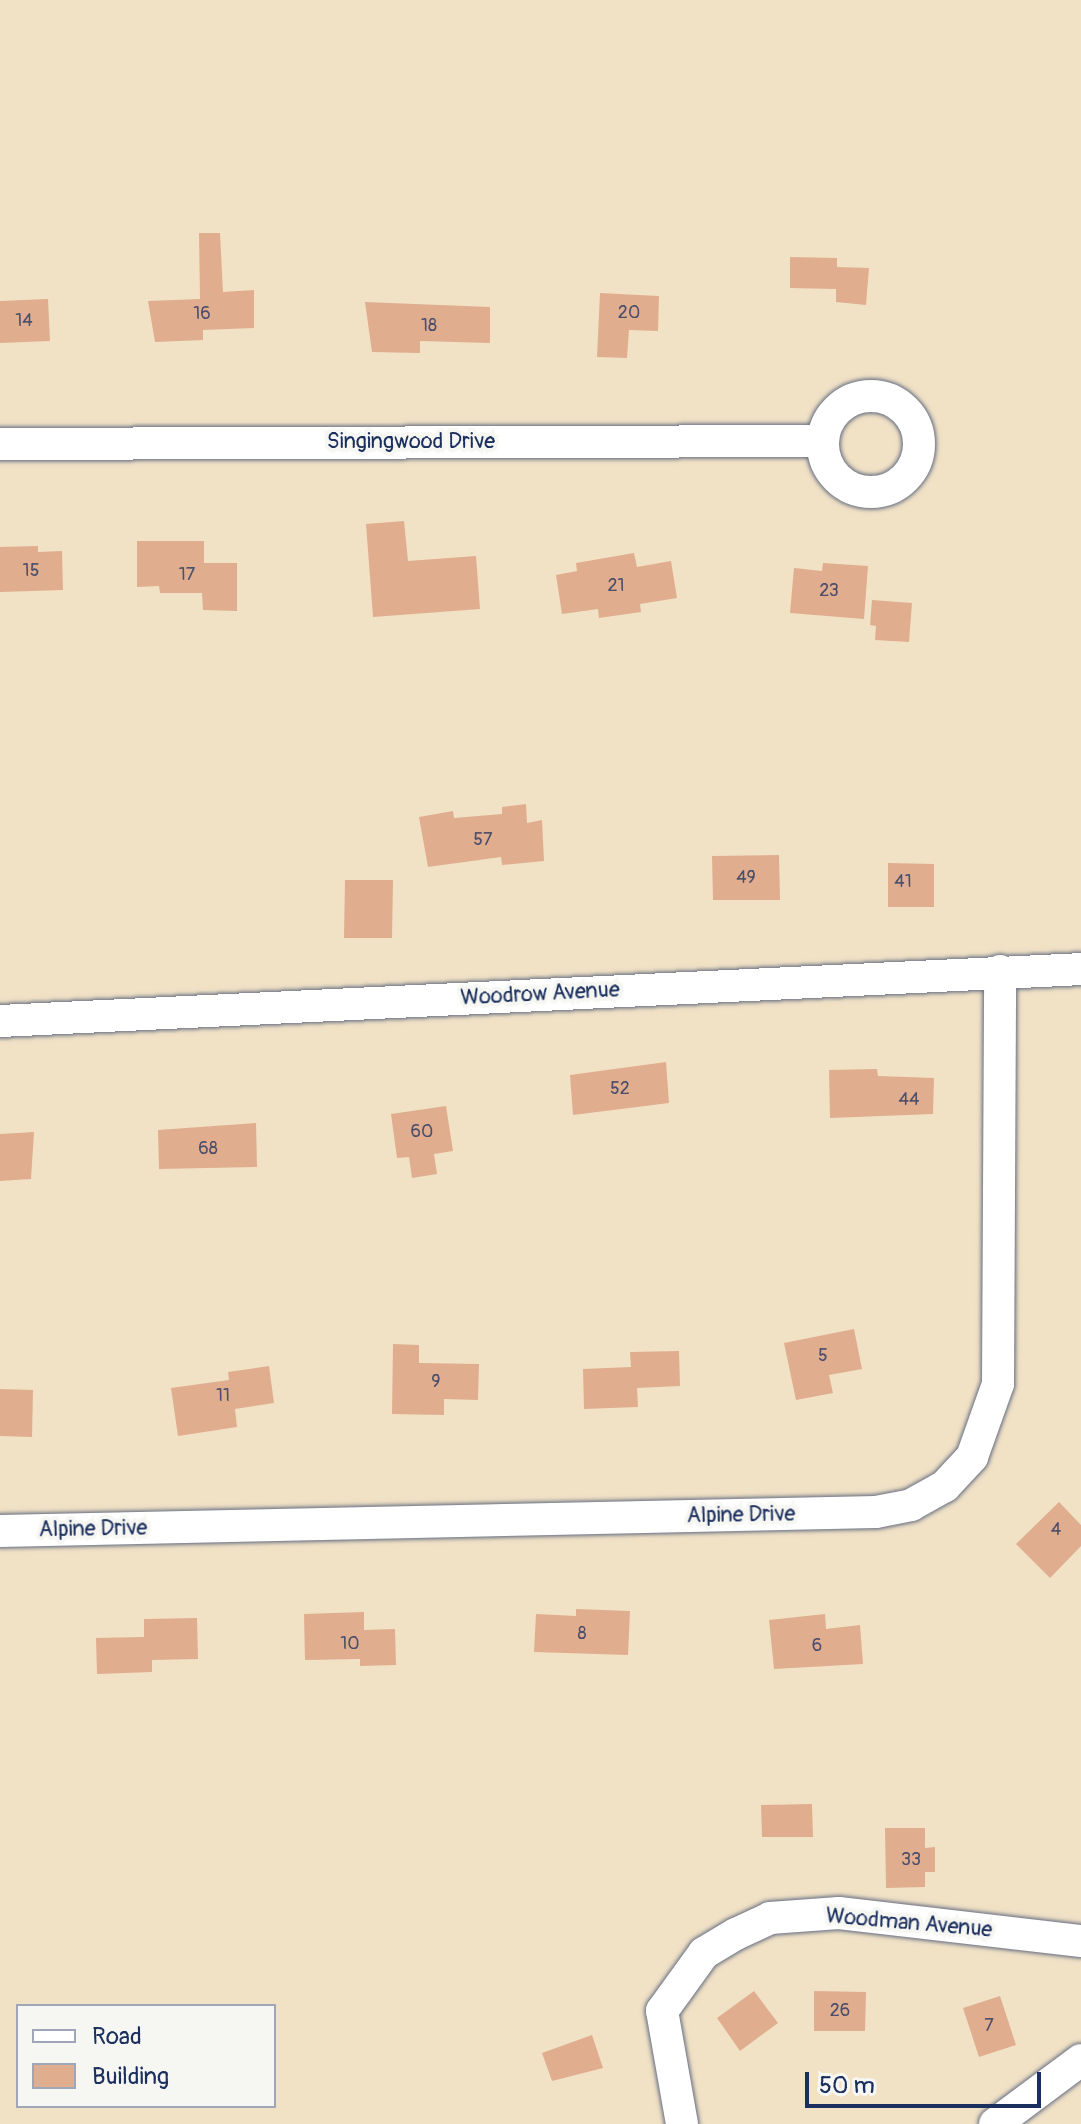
<!DOCTYPE html>
<html>
<head>
<meta charset="utf-8">
<style>
  body { margin:0 }
  #map { position:relative; width:1081px; height:2124px; overflow:hidden; background:#f1e2c6; font-family:Pangolin,sans-serif }
  div>[style] { position:absolute }
  .building>* { inset:0; background:#e0ad8f }
  .roads { filter:drop-shadow(0 0 2px #666e82) drop-shadow(0 0 2px #666e82) }
  .street>* { height:32px; margin:-16px; padding:0 16px; transform-origin:16px; border-radius:16px; background:#fff }
  .street>.ring { margin:-16px; padding:0; box-sizing:content-box; background:none; border:32px solid #fff; border-radius:50% }
  span { translate:-50% -50%; white-space:nowrap; text-align:center; line-height:1.15; -webkit-text-stroke:8px #f6f6f2; paint-order:stroke }
  .number-label { font-size:18px; color:#4c4e6a }
  .number-label span { -webkit-text-stroke-width:0 }
  .street-label { font-size:22px; color:#1b2f5e }
  .legend { position:absolute; left:16px; top:2004px; width:260px; height:104px; box-sizing:border-box; background:#f6f6f2; border:2px solid #9ea6b7; margin:0; padding:10px 14px; list-style:none; font-size:24px; color:#1b2f5e }
  .legend li { display:flex; align-items:center; gap:16px; height:40px }
  .legend b { width:40px; border:2px solid #9ea6b7 }
  .scale { position:absolute; left:805px; top:2072px; width:236px; height:36px; box-sizing:border-box; border:4px solid #1b2f5e; border-top:0; padding-left:10px; font-size:24px; line-height:28px; white-space:nowrap; color:#1b2f5e; -webkit-text-stroke:6px #f6f6f2; paint-order:stroke }
</style>
</head>
<body>
<div id="map">
  <div class="building">
    <div style="clip-path:polygon(199px 233px,220px 233px,223px 292px,254px 290px,254px 328px,203px 330px,203px 340px,155px 342px,148px 301px,200px 299px)"></div>
    <div style="clip-path:polygon(790px 257px,837px 258px,837px 267px,869px 268px,866px 305px,836px 302px,836px 289px,790px 288px)"></div>
    <div style="clip-path:polygon(600px 293px,659px 296px,658px 331px,629px 330px,627px 358px,597px 357px)"></div>
    <div style="clip-path:polygon(48px 299px,50px 341px,0 343px,0 301px)"></div>
    <div style="clip-path:polygon(365px 302px,490px 307px,490px 343px,420px 341px,420px 353px,372px 352px)"></div>
    <div style="clip-path:polygon(404px 521px,408px 561px,476px 556px,480px 609px,373px 617px,366px 524px)"></div>
    <div style="clip-path:polygon(137px 541px,204px 541px,204px 563px,237px 563px,237px 611px,203px 610px,202px 593px,160px 593px,159px 586px,137px 587px)"></div>
    <div style="clip-path:polygon(38px 546px,38px 552px,62px 551px,63px 590px,0 592px,0 547px)"></div>
    <div style="clip-path:polygon(634px 553px,637px 567px,671px 561px,677px 598px,640px 604px,641px 612px,599px 618px,598px 609px,562px 614px,556px 575px,577px 571px,576px 563px)"></div>
    <div style="clip-path:polygon(823px 563px,868px 566px,864px 619px,790px 613px,794px 568px,822px 571px)"></div>
    <div style="clip-path:polygon(872px 600px,912px 603px,909px 642px,875px 640px,876px 626px,870px 625px)"></div>
    <div style="clip-path:polygon(526px 804px,527px 823px,542px 820px,544px 861px,502px 865px,501px 857px,428px 867px,419px 817px,453px 811px,454px 818px,502px 814px,502px 807px)"></div>
    <div style="clip-path:polygon(779px 855px,780px 900px,713px 900px,712px 856px)"></div>
    <div style="clip-path:polygon(888px 863px,934px 864px,934px 907px,888px 907px)"></div>
    <div style="clip-path:polygon(345px 880px,393px 880px,392px 938px,344px 938px)"></div>
    <div style="clip-path:polygon(666px 1062px,669px 1103px,573px 1115px,570px 1075px)"></div>
    <div style="clip-path:polygon(877px 1069px,878px 1076px,934px 1078px,933px 1114px,830px 1118px,829px 1070px)"></div>
    <div style="clip-path:polygon(446px 1106px,453px 1151px,434px 1154px,437px 1174px,412px 1178px,409px 1157px,397px 1158px,391px 1114px)"></div>
    <div style="clip-path:polygon(256px 1123px,257px 1167px,159px 1169px,158px 1130px)"></div>
    <div style="clip-path:polygon(34px 1132px,31px 1179px,0 1181px,0 1134px)"></div>
    <div style="clip-path:polygon(854px 1329px,862px 1369px,829px 1375px,833px 1393px,796px 1400px,784px 1343px)"></div>
    <div style="clip-path:polygon(393px 1344px,419px 1345px,419px 1363px,479px 1364px,478px 1400px,444px 1399px,444px 1415px,392px 1414px)"></div>
    <div style="clip-path:polygon(679px 1351px,680px 1386px,637px 1388px,638px 1407px,584px 1409px,583px 1369px,631px 1367px,630px 1352px)"></div>
    <div style="clip-path:polygon(269px 1366px,274px 1403px,235px 1409px,237px 1427px,178px 1436px,171px 1388px,229px 1380px,228px 1372px)"></div>
    <div style="clip-path:polygon(0 1389px,33px 1390px,32px 1437px,0 1436px)"></div>
    <div style="clip-path:polygon(1059px 1502px,1081px 1525px,1081px 1546px,1050px 1578px,1016px 1544px)"></div>
    <div style="clip-path:polygon(576px 1609px,630px 1611px,628px 1655px,534px 1652px,536px 1614px,576px 1616px)"></div>
    <div style="clip-path:polygon(364px 1612px,364px 1630px,395px 1629px,396px 1665px,360px 1666px,360px 1659px,305px 1660px,304px 1614px)"></div>
    <div style="clip-path:polygon(825px 1614px,826px 1629px,860px 1625px,863px 1664px,774px 1669px,769px 1620px)"></div>
    <div style="clip-path:polygon(197px 1618px,198px 1659px,152px 1660px,152px 1672px,97px 1674px,96px 1638px,144px 1637px,144px 1619px)"></div>
    <div style="clip-path:polygon(812px 1804px,813px 1837px,762px 1837px,761px 1805px)"></div>
    <div style="clip-path:polygon(885px 1828px,925px 1828px,925px 1848px,935px 1847px,935px 1872px,925px 1872px,925px 1887px,886px 1888px)"></div>
    <div style="clip-path:polygon(754px 1991px,778px 2023px,740px 2051px,717px 2018px)"></div>
    <div style="clip-path:polygon(814px 1991px,866px 1992px,865px 2031px,814px 2031px)"></div>
    <div style="clip-path:polygon(1000px 1996px,1016px 2045px,979px 2057px,963px 2008px)"></div>
    <div style="clip-path:polygon(592px 2035px,603px 2068px,552px 2081px,542px 2053px)"></div>
  </div>
  <div class="roads">
    <div class="street">
      <div class="ring" style="left:823px;top:396px;width:64px;height:64px"></div>
      <div style="left:0;top:444px;width:822px;rotate:-0.21deg"></div>
      <div style="left:0;top:1021px;width:1082px;rotate:-2.75deg"></div>
      <div style="left:0;top:1531px;width:876px;rotate:-1.24deg"></div>
      <div style="left:876px;top:1512px;width:36px;rotate:-11deg"></div>
      <div style="left:911px;top:1505px;width:39px;rotate:-29deg"></div>
      <div style="left:945px;top:1486px;width:40px;rotate:-47deg"></div>
      <div style="left:972px;top:1457px;width:77px;rotate:-70.4deg"></div>
      <div style="left:998px;top:1384px;width:413px;rotate:-89.7deg"></div>
      <div style="left:682px;top:2124px;width:115px;rotate:-100deg"></div>
      <div style="left:662px;top:2011px;width:72px;rotate:-54.1deg"></div>
      <div style="left:704px;top:1953px;width:37px;rotate:-31deg"></div>
      <div style="left:736px;top:1934px;width:38px;rotate:-25deg"></div>
      <div style="left:770px;top:1918px;width:69px;rotate:-4.1deg"></div>
      <div style="left:839px;top:1913px;width:244px;rotate:6.6deg"></div>
      <div style="left:995px;top:2124px;width:107px;rotate:-36.7deg"></div>
    </div>
  </div>
  <div class="number-label">
    <span style="left:629px;top:313px">20</span>
    <span style="left:202px;top:314px">16</span>
    <span style="left:24px;top:321px">14</span>
    <span style="left:429px;top:326px">18</span>
    <span style="left:31px;top:571px">15</span>
    <span style="left:187px;top:575px">17</span>
    <span style="left:616px;top:586px">21</span>
    <span style="left:829px;top:591px">23</span>
    <span style="left:483px;top:840px">57</span>
    <span style="left:746px;top:878px">49</span>
    <span style="left:903px;top:882px">41</span>
    <span style="left:620px;top:1089px">52</span>
    <span style="left:909px;top:1100px">44</span>
    <span style="left:422px;top:1132px">60</span>
    <span style="left:208px;top:1149px">68</span>
    <span style="left:823px;top:1356px">5</span>
    <span style="left:436px;top:1382px">9</span>
    <span style="left:223px;top:1396px">11</span>
    <span style="left:1056px;top:1530px">4</span>
    <span style="left:582px;top:1634px">8</span>
    <span style="left:350px;top:1644px">10</span>
    <span style="left:817px;top:1646px">6</span>
    <span style="left:911px;top:1860px">33</span>
    <span style="left:840px;top:2011px">26</span>
    <span style="left:989px;top:2026px">7</span>
  </div>
  <div class="street-label">
    <span style="left:411px;top:442px">Singingwood Drive</span>
    <span style="left:540px;top:994px;rotate:-3deg">Woodrow Avenue</span>
    <span style="left:741px;top:1515px;rotate:-1deg">Alpine Drive</span>
    <span style="left:93px;top:1529px;rotate:-1deg">Alpine Drive</span>
    <span style="left:909px;top:1923px;rotate:5deg">Woodman Avenue</span>
  </div>
  <ul class="legend">
  <li><b style="height:10px;background:#fff"></b>Road</li>
  <li><b style="height:22px;background:#e0ad8f"></b>Building</li>
  </ul>
  <div class="scale">50 m</div>
</div>
</body>
</html>
